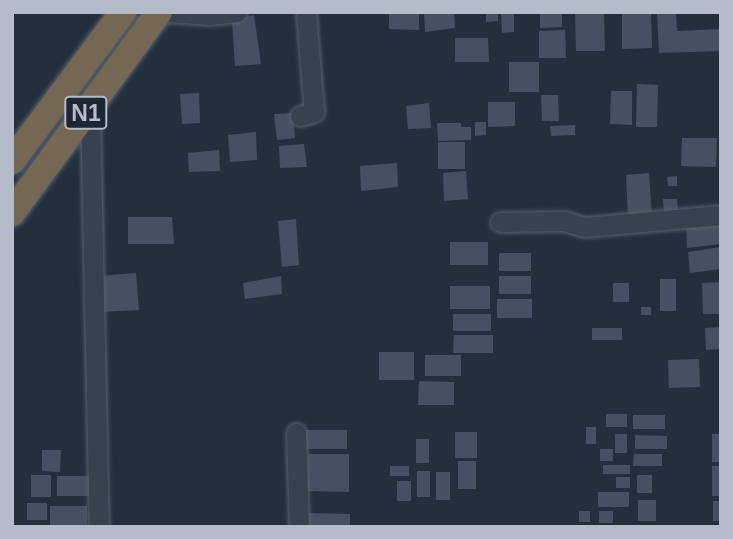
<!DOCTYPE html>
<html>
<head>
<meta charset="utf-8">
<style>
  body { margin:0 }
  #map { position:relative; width:733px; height:539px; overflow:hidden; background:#242f3e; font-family:Helvetica,sans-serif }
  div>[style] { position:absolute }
  .building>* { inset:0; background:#455162 }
  .roads { filter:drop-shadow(0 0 2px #565f6c) drop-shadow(0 0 2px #565f6c) }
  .minor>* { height:19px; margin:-9.5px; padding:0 9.5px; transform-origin:9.5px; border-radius:9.5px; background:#38414e }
  .highway>* { height:26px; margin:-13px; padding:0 13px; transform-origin:13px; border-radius:13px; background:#746855 }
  span { translate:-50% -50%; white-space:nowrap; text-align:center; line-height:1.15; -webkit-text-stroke:5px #1d2633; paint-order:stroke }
  .shield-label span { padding:2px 5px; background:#1d2633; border:2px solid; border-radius:5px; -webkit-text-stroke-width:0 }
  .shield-label { font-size:23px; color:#b4bcc9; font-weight:700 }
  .frame { position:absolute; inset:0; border:14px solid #b4bcc9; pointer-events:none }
</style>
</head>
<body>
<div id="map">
  <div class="building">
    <div style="clip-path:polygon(389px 12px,419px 12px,419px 30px,389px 29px)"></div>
    <div style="clip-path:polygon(424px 12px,454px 12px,455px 28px,425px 32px)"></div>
    <div style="clip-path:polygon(486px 12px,498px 12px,498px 21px,486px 22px)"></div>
    <div style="clip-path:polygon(501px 12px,514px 12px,514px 32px,502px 33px)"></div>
    <div style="clip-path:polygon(540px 12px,562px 12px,562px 27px,540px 28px)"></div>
    <div style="clip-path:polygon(575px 12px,604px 12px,605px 51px,576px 51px)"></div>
    <div style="clip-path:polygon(622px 12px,651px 12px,652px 48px,622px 49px)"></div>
    <div style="clip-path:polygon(657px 12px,676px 12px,677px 31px,721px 29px,721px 51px,659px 53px)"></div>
    <div style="clip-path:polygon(254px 15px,261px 64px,235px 66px,232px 20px)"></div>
    <div style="clip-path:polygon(565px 30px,566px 58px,539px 58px,539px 31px)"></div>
    <div style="clip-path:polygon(455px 38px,488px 38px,489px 62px,455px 62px)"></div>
    <div style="clip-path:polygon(509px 62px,539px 62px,539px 92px,509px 92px)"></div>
    <div style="clip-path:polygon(637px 84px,658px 85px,657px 127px,636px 127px)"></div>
    <div style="clip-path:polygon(611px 91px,632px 91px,632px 125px,610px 124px)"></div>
    <div style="clip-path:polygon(199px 93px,200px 123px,182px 124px,180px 94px)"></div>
    <div style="clip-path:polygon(541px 95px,558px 95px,559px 121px,542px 121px)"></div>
    <div style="clip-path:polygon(488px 102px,515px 102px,515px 126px,488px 127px)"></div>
    <div style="clip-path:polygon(429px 103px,431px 128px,408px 129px,406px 106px)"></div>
    <div style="clip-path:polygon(293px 113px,295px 138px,277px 140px,274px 114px)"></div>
    <div style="clip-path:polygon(475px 122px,486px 122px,486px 135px,475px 136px)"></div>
    <div style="clip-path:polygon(437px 123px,461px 123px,461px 127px,471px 127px,471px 140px,438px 141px)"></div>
    <div style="clip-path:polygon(575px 125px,575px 135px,551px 136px,550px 126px)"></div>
    <div style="clip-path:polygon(256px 132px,257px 160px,230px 162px,228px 135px)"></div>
    <div style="clip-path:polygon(682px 138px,717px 138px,716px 167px,681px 166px)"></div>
    <div style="clip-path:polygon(438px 142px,465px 142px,465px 169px,438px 169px)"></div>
    <div style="clip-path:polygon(304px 144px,307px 167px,280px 168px,279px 146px)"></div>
    <div style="clip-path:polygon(219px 150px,220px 171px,189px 172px,188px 153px)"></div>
    <div style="clip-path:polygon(397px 163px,398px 187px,361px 191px,360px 166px)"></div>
    <div style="clip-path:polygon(466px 171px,468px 199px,444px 201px,443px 173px)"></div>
    <div style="clip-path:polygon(649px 173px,652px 216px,628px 217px,626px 175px)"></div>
    <div style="clip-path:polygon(677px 176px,677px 186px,668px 186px,667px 177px)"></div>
    <div style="clip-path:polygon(663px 199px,677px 199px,678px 212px,664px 213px)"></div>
    <div style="clip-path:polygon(128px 217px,172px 217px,174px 244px,128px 244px)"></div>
    <div style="clip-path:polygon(721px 217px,721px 244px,687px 248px,686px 221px)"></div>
    <div style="clip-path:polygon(296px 219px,299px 265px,282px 267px,278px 221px)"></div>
    <div style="clip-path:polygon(450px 242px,488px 242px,488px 265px,450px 265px)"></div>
    <div style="clip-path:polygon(721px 247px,721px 269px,690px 273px,688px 252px)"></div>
    <div style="clip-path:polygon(499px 253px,531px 253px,531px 271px,499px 271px)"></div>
    <div style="clip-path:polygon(136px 273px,139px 310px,100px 312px,97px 276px)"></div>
    <div style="clip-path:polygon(281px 276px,282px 294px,245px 299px,243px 283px)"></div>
    <div style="clip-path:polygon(499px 276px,531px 276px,531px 294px,499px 294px)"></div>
    <div style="clip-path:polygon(660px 279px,676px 279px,676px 311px,660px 311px)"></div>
    <div style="clip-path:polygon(721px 282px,721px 314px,703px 314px,702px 283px)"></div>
    <div style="clip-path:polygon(613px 283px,629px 283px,629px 302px,613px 302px)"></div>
    <div style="clip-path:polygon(450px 286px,490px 286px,490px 309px,450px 309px)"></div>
    <div style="clip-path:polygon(497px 299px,532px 299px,532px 318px,497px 318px)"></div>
    <div style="clip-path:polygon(641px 307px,651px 307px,651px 315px,641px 315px)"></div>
    <div style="clip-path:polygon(453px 314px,491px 314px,491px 331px,453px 331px)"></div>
    <div style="clip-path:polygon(721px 327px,721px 349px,706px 350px,705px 328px)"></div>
    <div style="clip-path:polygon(592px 328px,622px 328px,622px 340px,592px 340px)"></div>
    <div style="clip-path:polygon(454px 335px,493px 335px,493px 353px,453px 353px)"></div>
    <div style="clip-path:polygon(379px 352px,414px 352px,414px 380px,379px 380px)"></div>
    <div style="clip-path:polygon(425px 355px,461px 355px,461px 376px,425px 376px)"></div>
    <div style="clip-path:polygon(699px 359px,700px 387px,669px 388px,668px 360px)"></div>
    <div style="clip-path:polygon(419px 381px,454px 382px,454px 405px,418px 405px)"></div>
    <div style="clip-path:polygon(606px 414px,627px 414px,627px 427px,606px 427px)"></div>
    <div style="clip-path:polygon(633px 415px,665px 415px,665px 429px,633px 429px)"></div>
    <div style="clip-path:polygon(586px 427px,596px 427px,596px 444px,586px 444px)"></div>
    <div style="clip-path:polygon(306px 430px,347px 430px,347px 449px,306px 449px)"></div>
    <div style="clip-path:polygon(455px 432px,477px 432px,477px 458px,455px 458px)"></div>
    <div style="clip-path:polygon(615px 434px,627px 434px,627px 453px,615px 453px)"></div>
    <div style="clip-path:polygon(712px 434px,721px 434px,721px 462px,712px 462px)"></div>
    <div style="clip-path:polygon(635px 435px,667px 436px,667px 449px,635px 449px)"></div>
    <div style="clip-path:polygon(416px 439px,429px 439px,429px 463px,416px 463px)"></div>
    <div style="clip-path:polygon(600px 449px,613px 449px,613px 461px,600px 461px)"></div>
    <div style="clip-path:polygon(42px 450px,61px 450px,60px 472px,42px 471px)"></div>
    <div style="clip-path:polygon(308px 454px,349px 454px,349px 492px,308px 491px)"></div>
    <div style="clip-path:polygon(634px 454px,662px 454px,662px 466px,633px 466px)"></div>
    <div style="clip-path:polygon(458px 461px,476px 461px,476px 489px,458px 489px)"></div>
    <div style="clip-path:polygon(603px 465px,630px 465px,630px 474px,603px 474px)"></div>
    <div style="clip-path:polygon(390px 466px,409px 466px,409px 476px,390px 476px)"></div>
    <div style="clip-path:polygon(712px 466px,721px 466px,721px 496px,712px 496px)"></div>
    <div style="clip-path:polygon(417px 471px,430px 471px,430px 497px,417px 497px)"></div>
    <div style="clip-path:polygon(436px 472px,450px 472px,450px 500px,436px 500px)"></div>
    <div style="clip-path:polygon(31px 475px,51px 475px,51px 497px,31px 497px)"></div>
    <div style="clip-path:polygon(637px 475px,652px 475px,652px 493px,637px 493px)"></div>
    <div style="clip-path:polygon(57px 476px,91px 476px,91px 496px,57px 496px)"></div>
    <div style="clip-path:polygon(616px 477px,630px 477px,630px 488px,616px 488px)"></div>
    <div style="clip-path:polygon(397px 481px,411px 481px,411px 501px,397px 501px)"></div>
    <div style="clip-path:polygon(598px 492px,629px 492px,629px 507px,598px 507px)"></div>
    <div style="clip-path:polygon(638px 500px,656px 500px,656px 521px,638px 521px)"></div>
    <div style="clip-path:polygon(713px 501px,721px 501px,721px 521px,713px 521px)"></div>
    <div style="clip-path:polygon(27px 503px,47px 503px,47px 520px,27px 520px)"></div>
    <div style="clip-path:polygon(50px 506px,87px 506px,87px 525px,50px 525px)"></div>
    <div style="clip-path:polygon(579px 511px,590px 511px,590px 522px,579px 522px)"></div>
    <div style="clip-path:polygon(599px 511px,613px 511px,613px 523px,599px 523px)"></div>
    <div style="clip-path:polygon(306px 513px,350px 514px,350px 527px,306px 527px)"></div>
  </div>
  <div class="roads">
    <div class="minor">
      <div style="left:167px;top:12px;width:42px;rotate:4.1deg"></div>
      <div style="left:209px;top:15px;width:28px;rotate:-6deg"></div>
      <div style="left:90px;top:108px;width:419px;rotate:88.8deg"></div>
      <div style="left:300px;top:116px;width:15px;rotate:-16deg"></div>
      <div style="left:314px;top:112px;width:100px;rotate:-94.6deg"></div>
      <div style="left:500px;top:222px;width:64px;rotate:-0.9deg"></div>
      <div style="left:564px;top:221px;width:22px;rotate:16deg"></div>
      <div style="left:585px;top:227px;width:137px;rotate:-5deg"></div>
      <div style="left:296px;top:433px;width:94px;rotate:88.2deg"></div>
    </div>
    <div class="highway">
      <div style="left:12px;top:161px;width:186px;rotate:-53.3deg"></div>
      <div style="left:12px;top:213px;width:249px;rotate:-53.8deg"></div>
    </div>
  </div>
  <div class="shield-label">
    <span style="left:86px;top:113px">N1</span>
  </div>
  <div class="frame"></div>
</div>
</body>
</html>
